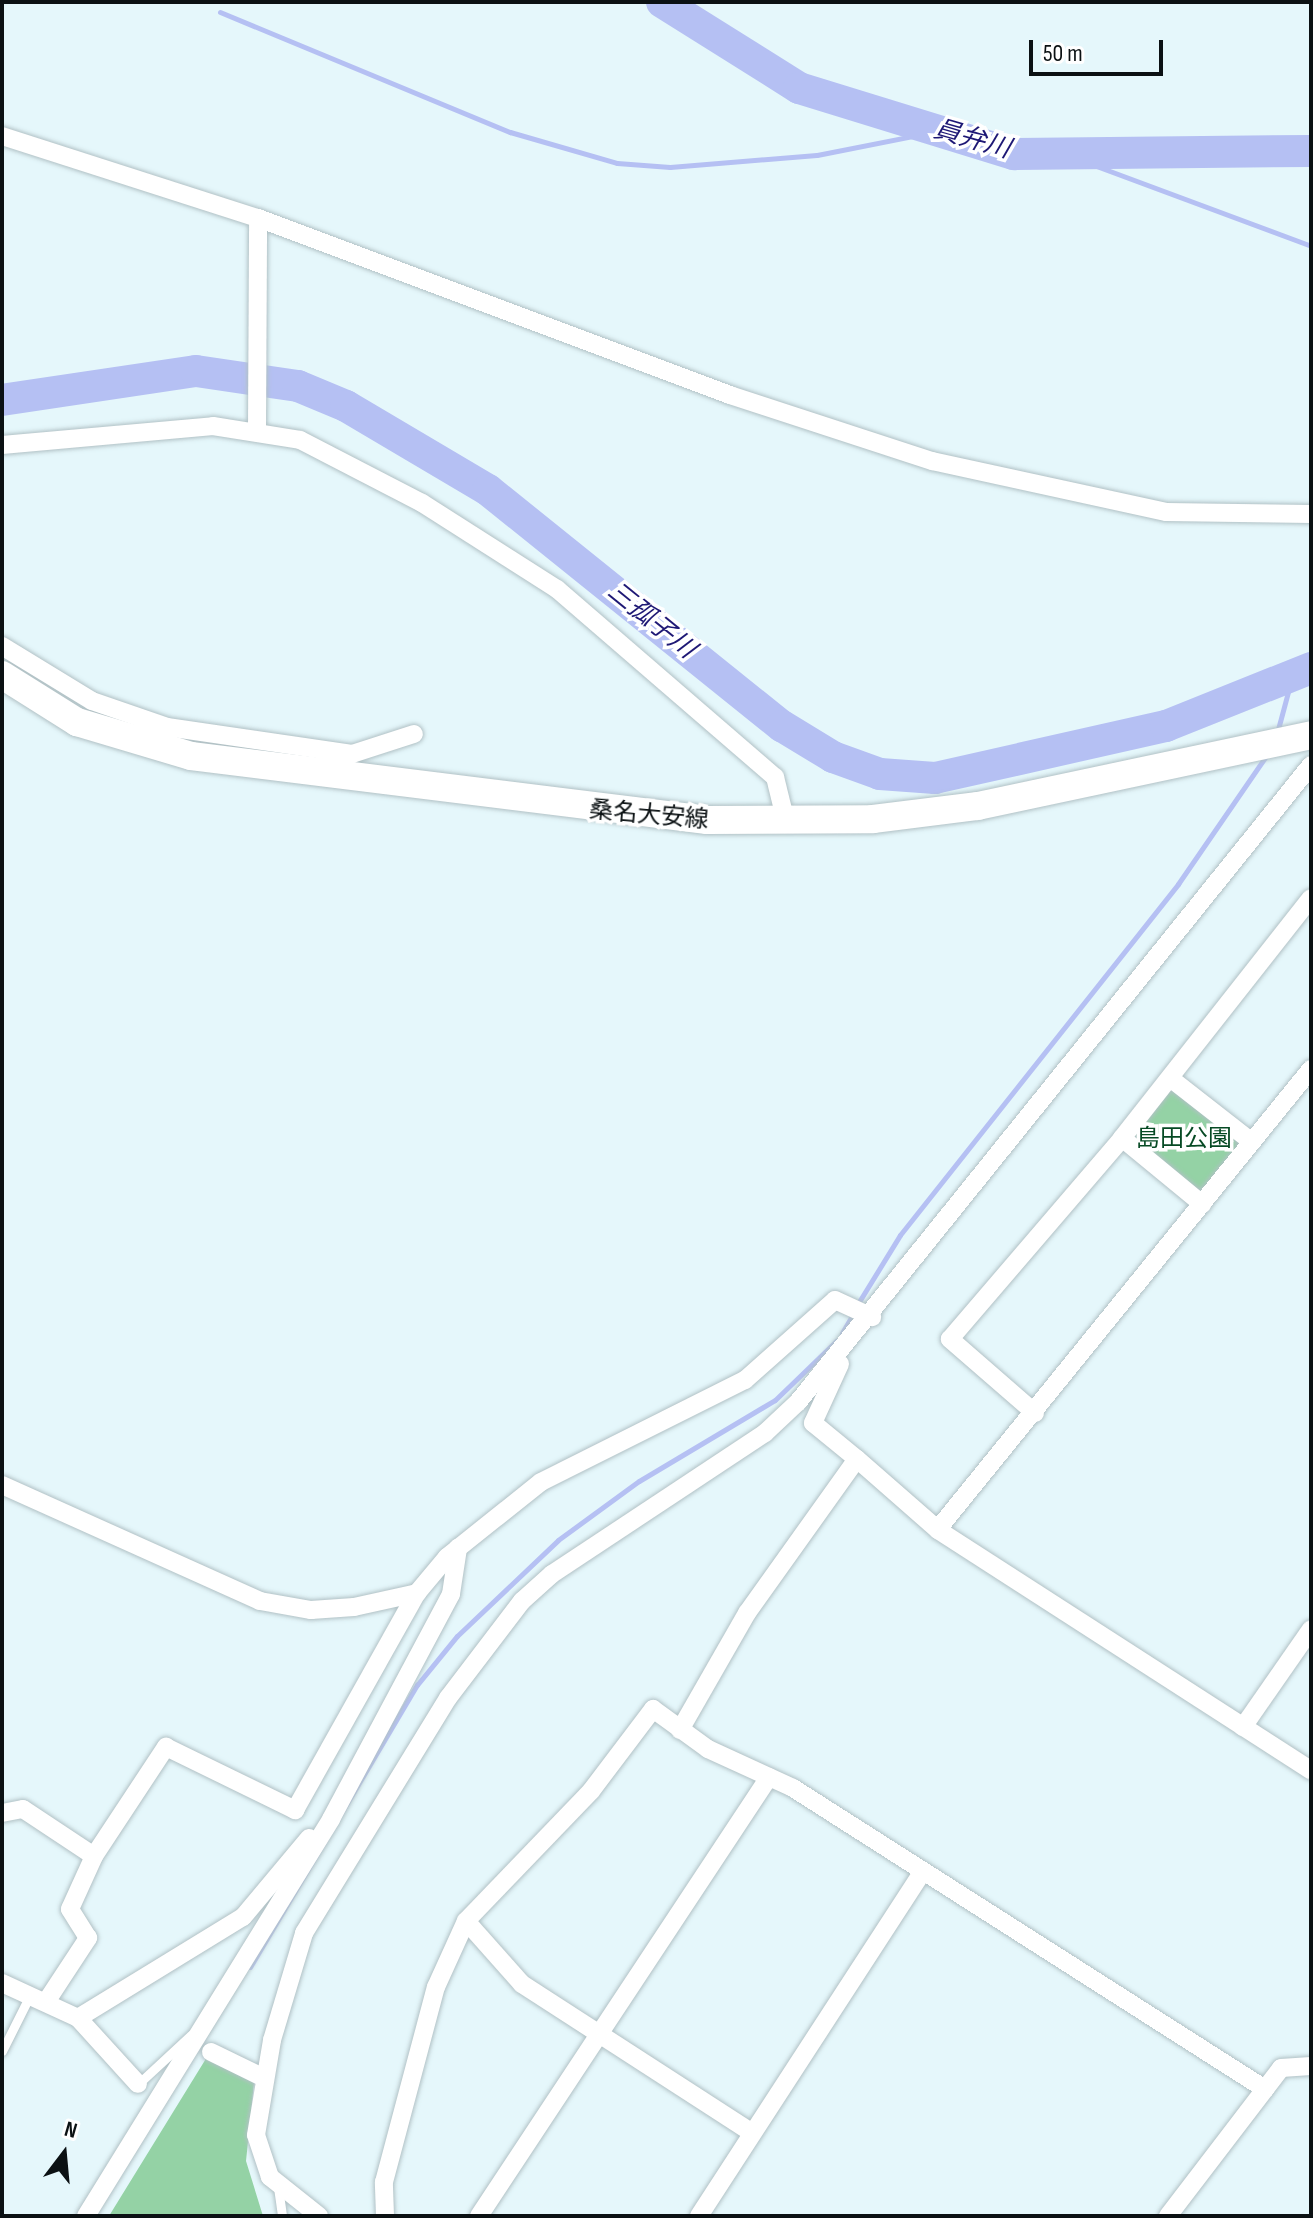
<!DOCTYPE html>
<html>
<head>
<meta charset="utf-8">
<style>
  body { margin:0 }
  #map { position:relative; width:1313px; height:2218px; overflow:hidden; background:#e5f7fb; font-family:"Sofia Sans Condensed","Noto Sans JP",sans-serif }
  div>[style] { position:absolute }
  .green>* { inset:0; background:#94d2a5 }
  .stream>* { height:5px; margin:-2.5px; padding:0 2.5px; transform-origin:2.5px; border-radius:2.5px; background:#b5c0f3 }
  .river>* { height:32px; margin:-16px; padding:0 16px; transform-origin:16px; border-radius:16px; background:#b5c0f3 }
  .roads { filter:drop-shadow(0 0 2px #b1c1c5) drop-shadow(0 0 2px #b1c1c5) }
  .lane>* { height:9px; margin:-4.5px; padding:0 4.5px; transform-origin:4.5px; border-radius:4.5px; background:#fff }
  .street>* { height:18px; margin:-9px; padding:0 9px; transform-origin:9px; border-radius:9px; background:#fff }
  .primary>* { height:28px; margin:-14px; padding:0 14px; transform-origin:14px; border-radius:14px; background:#fff }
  span { translate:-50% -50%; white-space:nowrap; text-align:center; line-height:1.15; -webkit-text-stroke:7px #fff; paint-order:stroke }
  .street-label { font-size:24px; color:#0b1113 }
  .park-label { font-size:24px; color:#064a24 }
  .water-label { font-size:26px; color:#1e1875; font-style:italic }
  .frame { position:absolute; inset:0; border:4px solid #0b1113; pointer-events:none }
  .north { position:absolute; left:24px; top:2114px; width:80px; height:80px; -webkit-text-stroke:6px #fff; paint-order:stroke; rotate:16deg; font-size:22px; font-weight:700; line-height:32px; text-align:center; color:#0b1113 }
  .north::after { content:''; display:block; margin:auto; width:28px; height:36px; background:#0b1113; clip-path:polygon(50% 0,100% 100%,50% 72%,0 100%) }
  .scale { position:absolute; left:1029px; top:40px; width:134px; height:36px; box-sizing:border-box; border:4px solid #0b1113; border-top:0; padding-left:10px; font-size:24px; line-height:28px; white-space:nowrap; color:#0b1113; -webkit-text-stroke:6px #fff; paint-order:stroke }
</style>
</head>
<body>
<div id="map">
  <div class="green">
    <div style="clip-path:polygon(1170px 1084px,1245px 1143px,1201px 1198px,1127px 1136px)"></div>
    <div style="clip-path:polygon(207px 2057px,254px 2083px,246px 2161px,263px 2216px,109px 2216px)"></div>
  </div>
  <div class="stream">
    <div style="left:220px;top:12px;width:314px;rotate:22.5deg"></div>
    <div style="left:510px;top:132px;width:111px;rotate:16.2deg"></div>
    <div style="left:617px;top:163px;width:53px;rotate:4.3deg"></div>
    <div style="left:670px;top:167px;width:147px;rotate:-4.7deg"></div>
    <div style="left:817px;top:155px;width:123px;rotate:-11.2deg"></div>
    <div style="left:1064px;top:154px;width:264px;rotate:20.4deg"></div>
    <div style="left:1277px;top:733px;width:58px;rotate:-75deg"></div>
    <div style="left:857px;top:1305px;width:82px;rotate:-58.4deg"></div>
    <div style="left:900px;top:1235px;width:448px;rotate:-51.6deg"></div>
    <div style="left:1178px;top:884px;width:155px;rotate:-55.5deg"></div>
    <div style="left:842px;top:1333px;width:22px;rotate:-60deg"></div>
    <div style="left:250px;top:1967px;width:328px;rotate:-59.4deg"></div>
    <div style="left:417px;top:1685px;width:63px;rotate:-50.8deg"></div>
    <div style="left:457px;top:1636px;width:139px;rotate:-43.5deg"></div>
    <div style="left:558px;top:1540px;width:100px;rotate:-36.1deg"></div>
    <div style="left:639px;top:1481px;width:158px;rotate:-30.8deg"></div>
    <div style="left:775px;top:1400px;width:85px;rotate:-44deg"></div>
  </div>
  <div class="river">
    <div style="left:662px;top:2px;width:162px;rotate:32.1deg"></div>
    <div style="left:799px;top:88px;width:225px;rotate:17.1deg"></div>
    <div style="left:1014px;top:154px;width:297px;rotate:-0.6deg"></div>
    <div style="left:2px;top:400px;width:196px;rotate:-8.5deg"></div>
    <div style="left:196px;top:371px;width:103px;rotate:8.4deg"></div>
    <div style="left:298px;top:386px;width:52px;rotate:22.6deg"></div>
    <div style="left:346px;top:406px;width:165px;rotate:30.6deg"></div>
    <div style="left:488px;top:490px;width:377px;rotate:38.8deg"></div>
    <div style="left:782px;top:726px;width:60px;rotate:31.3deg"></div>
    <div style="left:833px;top:757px;width:50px;rotate:19.9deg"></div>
    <div style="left:880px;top:774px;width:55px;rotate:4.2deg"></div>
    <div style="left:935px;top:778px;width:237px;rotate:-12.7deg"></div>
    <div style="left:1166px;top:726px;width:156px;rotate:-21.8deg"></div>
  </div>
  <div class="roads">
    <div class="lane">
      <div style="left:2px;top:2051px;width:63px;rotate:-63.4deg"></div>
      <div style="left:138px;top:2084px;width:72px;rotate:-42.8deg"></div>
      <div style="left:278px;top:2187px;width:29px;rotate:82deg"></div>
    </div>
    <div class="street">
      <div style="left:2px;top:136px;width:269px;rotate:17.8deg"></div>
      <div style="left:258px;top:218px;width:504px;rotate:20.56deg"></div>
      <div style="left:730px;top:395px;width:213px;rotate:18.1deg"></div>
      <div style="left:932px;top:461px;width:239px;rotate:12.3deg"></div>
      <div style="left:1166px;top:512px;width:145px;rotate:0.8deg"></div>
      <div style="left:257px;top:429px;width:211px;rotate:-89.7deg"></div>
      <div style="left:2px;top:445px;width:212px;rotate:-5.1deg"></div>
      <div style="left:213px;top:426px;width:88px;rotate:9.1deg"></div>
      <div style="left:300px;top:440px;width:137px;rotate:27.3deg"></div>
      <div style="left:422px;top:503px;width:160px;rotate:32.5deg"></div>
      <div style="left:557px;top:589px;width:288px;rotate:40.8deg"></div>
      <div style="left:775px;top:777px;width:46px;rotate:76.3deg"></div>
      <div style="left:2px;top:646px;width:105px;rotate:31.4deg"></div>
      <div style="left:92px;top:701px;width:79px;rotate:19.1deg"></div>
      <div style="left:167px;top:727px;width:187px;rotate:8.3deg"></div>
      <div style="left:352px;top:754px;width:65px;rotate:-17.9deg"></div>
      <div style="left:1170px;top:1078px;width:104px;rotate:38deg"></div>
      <div style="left:1122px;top:1138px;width:104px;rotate:39.5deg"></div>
      <div style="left:840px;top:1364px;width:65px;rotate:114.6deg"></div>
      <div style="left:813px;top:1423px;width:57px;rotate:39.3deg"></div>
      <div style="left:1035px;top:1413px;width:113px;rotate:-139deg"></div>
      <div style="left:950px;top:1339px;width:265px;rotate:-49.4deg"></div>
      <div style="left:1122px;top:1138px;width:305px;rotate:-51.8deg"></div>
      <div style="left:2px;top:1485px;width:283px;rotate:24.2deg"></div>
      <div style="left:260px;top:1601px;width:52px;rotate:10deg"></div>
      <div style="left:311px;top:1610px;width:43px;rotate:-4deg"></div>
      <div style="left:354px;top:1607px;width:65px;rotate:-12.5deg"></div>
      <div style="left:417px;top:1593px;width:47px;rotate:-50.2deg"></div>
      <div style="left:447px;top:1557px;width:120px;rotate:-38.6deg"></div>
      <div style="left:541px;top:1482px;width:228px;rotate:-26.6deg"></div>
      <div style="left:745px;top:1380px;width:120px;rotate:-41.6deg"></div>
      <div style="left:835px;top:1300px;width:41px;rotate:24.7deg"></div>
      <div style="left:942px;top:1524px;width:586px;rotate:-50.96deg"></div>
      <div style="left:1243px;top:1727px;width:119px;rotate:-55.2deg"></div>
      <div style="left:680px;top:1730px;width:135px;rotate:-60.2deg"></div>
      <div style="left:747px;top:1613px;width:189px;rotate:-54.5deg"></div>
      <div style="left:857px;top:1459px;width:108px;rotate:41.2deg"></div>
      <div style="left:938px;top:1530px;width:444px;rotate:32.8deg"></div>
      <div style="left:2px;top:1813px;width:21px;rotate:-11deg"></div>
      <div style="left:23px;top:1809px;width:85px;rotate:33.5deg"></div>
      <div style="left:94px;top:1856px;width:131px;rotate:-56.6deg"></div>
      <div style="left:166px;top:1747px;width:144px;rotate:26deg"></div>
      <div style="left:295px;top:1810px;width:249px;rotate:-60.7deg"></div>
      <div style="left:466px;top:1921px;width:84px;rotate:48.4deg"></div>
      <div style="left:522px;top:1984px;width:273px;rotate:32.9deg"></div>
      <div style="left:2px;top:1983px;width:84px;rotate:24.7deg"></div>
      <div style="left:78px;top:2018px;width:89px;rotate:47.7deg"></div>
      <div style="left:46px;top:2002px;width:77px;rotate:-56.7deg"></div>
      <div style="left:88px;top:1938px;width:34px;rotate:-122deg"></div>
      <div style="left:70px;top:1909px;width:58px;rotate:-65.6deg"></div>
      <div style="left:78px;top:2018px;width:193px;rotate:-31.5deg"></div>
      <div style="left:243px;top:1917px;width:103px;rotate:-50.1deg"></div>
      <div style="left:211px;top:2052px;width:59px;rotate:26.1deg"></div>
      <div style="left:86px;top:2216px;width:467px;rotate:-58.3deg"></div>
      <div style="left:331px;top:1819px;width:255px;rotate:-61.9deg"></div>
      <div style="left:451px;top:1594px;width:47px;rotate:-81.3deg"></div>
      <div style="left:319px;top:2216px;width:63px;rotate:-141.5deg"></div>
      <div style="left:270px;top:2177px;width:44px;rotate:-108.4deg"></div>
      <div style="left:256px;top:2135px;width:96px;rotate:-80.4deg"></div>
      <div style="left:272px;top:2040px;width:112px;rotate:-73.3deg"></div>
      <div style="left:304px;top:1933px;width:276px;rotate:-58.5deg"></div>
      <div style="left:448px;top:1698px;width:122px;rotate:-52.7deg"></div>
      <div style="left:522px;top:1601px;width:40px;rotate:-42deg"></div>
      <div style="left:552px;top:1574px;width:255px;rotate:-33.5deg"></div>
      <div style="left:765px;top:1433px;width:45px;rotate:-43.2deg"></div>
      <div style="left:798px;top:1402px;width:818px;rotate:-51.15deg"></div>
      <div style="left:385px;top:2216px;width:34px;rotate:-92deg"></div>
      <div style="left:384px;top:2182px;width:202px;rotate:-75.1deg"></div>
      <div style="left:436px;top:1987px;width:72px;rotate:-65.6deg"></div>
      <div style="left:466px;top:1921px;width:180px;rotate:-46.1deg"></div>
      <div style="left:591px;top:1791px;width:103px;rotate:-52.9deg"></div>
      <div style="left:653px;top:1709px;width:68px;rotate:36deg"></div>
      <div style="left:708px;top:1749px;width:94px;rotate:24.6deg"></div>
      <div style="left:793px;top:1788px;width:560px;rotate:32.53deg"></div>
      <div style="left:479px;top:2216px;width:526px;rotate:-56.55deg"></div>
      <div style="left:699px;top:2216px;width:408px;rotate:-57deg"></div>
      <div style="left:1168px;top:2216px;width:186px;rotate:-52.6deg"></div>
      <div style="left:1281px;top:2068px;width:30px;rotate:-4deg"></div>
    </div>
    <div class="primary">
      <div style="left:2px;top:675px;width:89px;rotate:32.1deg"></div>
      <div style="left:77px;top:722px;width:119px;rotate:16.6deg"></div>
      <div style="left:191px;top:756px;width:520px;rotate:7.07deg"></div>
      <div style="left:707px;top:820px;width:166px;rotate:-0.3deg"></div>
      <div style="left:873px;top:819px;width:106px;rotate:-7.1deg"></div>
      <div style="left:978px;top:806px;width:340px;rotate:-12deg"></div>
    </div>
  </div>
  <div class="street-label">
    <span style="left:649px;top:815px;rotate:5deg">桑名大安線</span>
  </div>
  <div class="park-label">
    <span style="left:1184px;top:1139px">島田公園</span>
  </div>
  <div class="water-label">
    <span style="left:972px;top:140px;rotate:16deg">員弁川</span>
    <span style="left:651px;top:621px;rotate:39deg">三孤子川</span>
  </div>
  <div class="frame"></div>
  <div class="north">N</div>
  <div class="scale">50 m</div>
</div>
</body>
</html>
